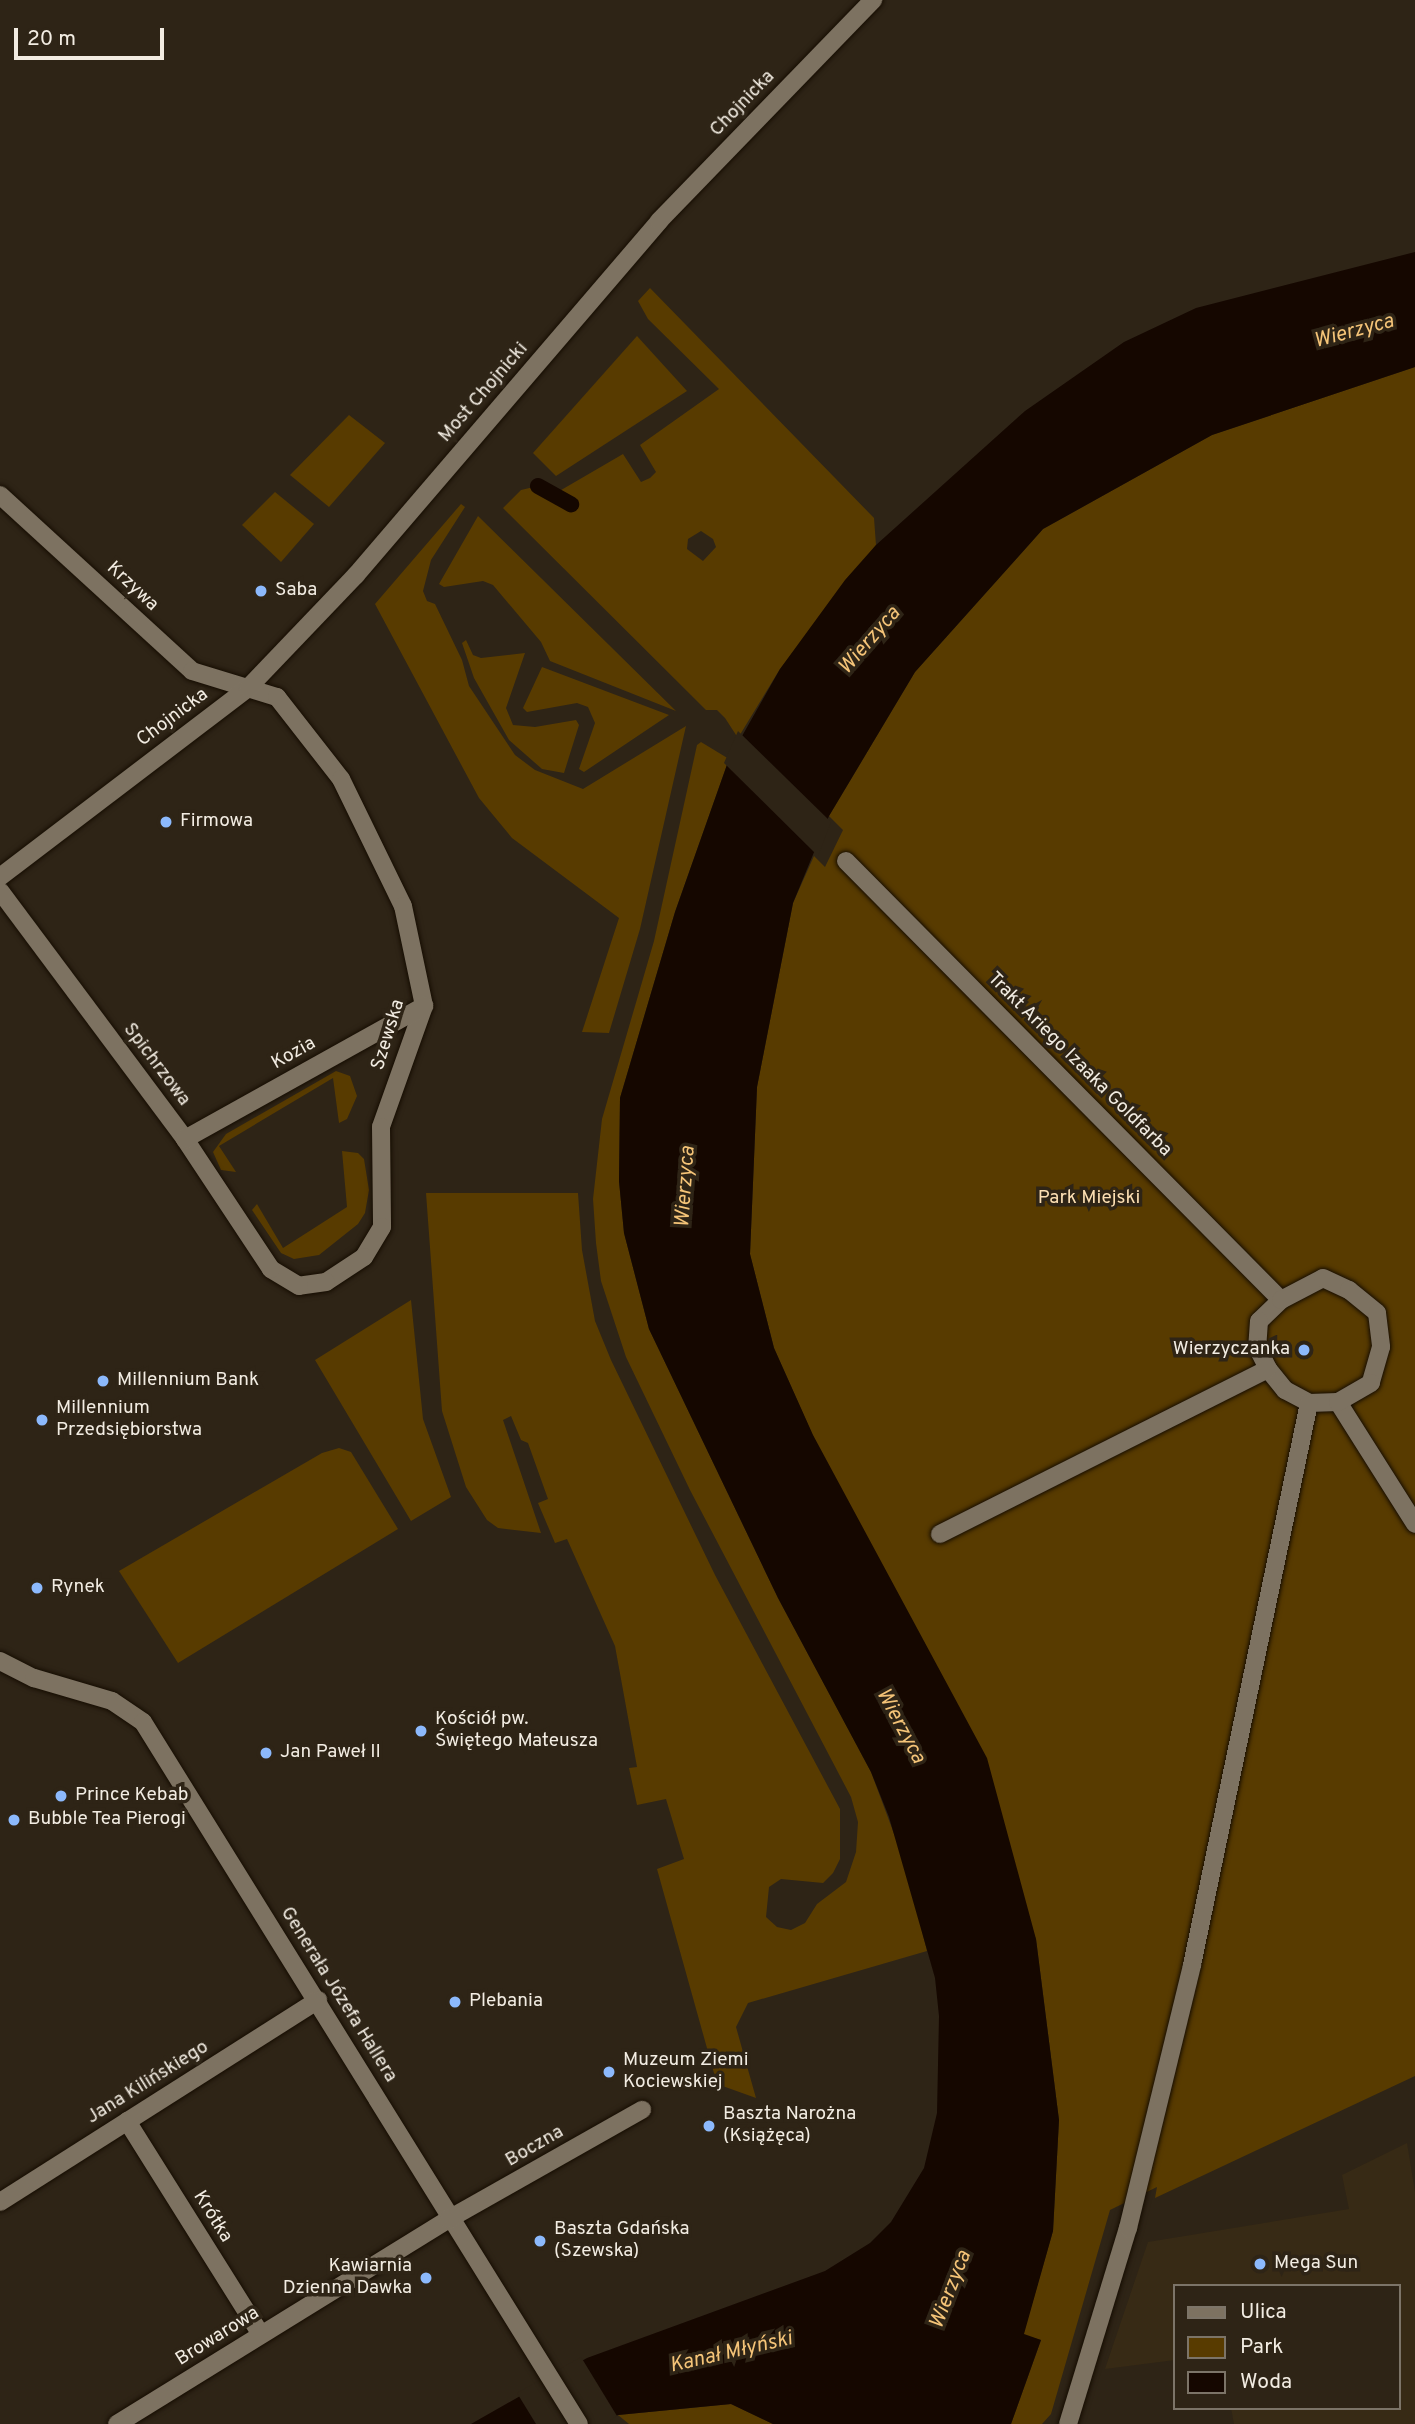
<!DOCTYPE html>
<html>
<head>
<meta charset="utf-8">
<style>
  body { margin:0 }
  #map { position:relative; width:1415px; height:2424px; overflow:hidden; background:#2e2416; font-family:Overpass,sans-serif }
  div>[style] { position:absolute }
  .built>* { inset:0; background:#372a15 }
  .green>* { inset:0; background:#583b00 }
  .water>* { inset:0; background:#150700 }
  .pier>* { inset:0; background:#2e2416 }
  .stream>* { height:16px; margin:-8px; padding:0 8px; transform-origin:8px; border-radius:8px; background:#150700 }
  .roads { filter:drop-shadow(0 0 2px #160d02) drop-shadow(0 0 2px #160d02) }
  .pedestrian>* { height:18px; margin:-9px; padding:0 9px; transform-origin:9px; border-radius:9px; background:#7d7261 }
  .minor>* { height:18px; margin:-9px; padding:0 9px; transform-origin:9px; border-radius:9px; background:#7d7261 }
  .dots>* { width:19px; height:19px; translate:-50% -50%; box-sizing:border-box; border:4px solid #2e2416; border-radius:50% }
  span { translate:-50% -50%; white-space:nowrap; text-align:center; line-height:1.15; -webkit-text-stroke:7px #2e2416; paint-order:stroke }
  .street-label { font-size:19px; color:#f2ece2 }
  .poi-label { font-size:19px; color:#f2ece2 }
  .left { translate:0 -50%; text-align:left }
  .right { translate:-100% -50%; text-align:right }
  .park-label { font-size:19px; color:#fcdfb3 }
  .water-label { font-size:21px; color:#f5c478; font-style:italic }
  .legend { position:absolute; left:1173px; top:2284px; width:228px; height:126px; box-sizing:border-box; background:#2e2416; border:2px solid #7c7468; margin:0; padding:9px 12px; list-style:none; font-size:21px; color:#f2ece2 }
  .legend li { display:flex; align-items:center; gap:14px; height:35px }
  .legend b { width:35px; border:2px solid #7c7468 }
  .scale { position:absolute; left:14px; top:28px; width:150px; height:32px; box-sizing:border-box; border:4px solid #f2ece2; border-top:0; padding-left:9px; font-size:21px; line-height:24px; white-space:nowrap; color:#f2ece2; -webkit-text-stroke:5px #2e2416; paint-order:stroke }
</style>
</head>
<body>
<div id="map">
  <div class="built">
    <div style="clip-path:polygon(1407px 2143px,1415px 2192px,1415px 2424px,1234px 2424px,1231px 2408px,1399px 2408px,1399px 2286px,1175px 2286px,1175px 2360px,1105px 2369px,1148px 2242px,1349px 2209px,1342px 2175px)"></div>
  </div>
  <div class="green">
    <div style="clip-path:polygon(evenodd,650px 288px,874px 518px,876px 545px,780px 669px,738px 738px,725px 718px,717px 710px,706px 710px,503px 508px,521px 490px,538px 486px,556px 493px,623px 454px,641px 482px,650px 478px,656px 472px,640px 445px,719px 389px,648px 319px,638px 301px,650px 288px,701px 531px,713px 539px,716px 547px,703px 561px,687px 549px,688px 539px,701px 531px)"></div>
    <div style="clip-path:polygon(637px 336px,687px 391px,556px 476px,533px 453px)"></div>
    <div style="clip-path:polygon(1415px 367px,1415px 2076px,1155px 2198px,1157px 2187px,1110px 2210px,1051px 2414px,1042px 2424px,1011px 2424px,1041px 2340px,1023px 2335px,1053px 2231px,1059px 2120px,1036px 1939px,774px 1348px,750px 1254px,757px 1087px,793px 903px,814px 856px,825px 867px,843px 830px,829px 816px,915px 672px,1043px 529px,1212px 435px)"></div>
    <div style="clip-path:polygon(349px 415px,385px 443px,329px 507px,290px 475px)"></div>
    <div style="clip-path:polygon(275px 492px,314px 524px,281px 562px,242px 525px)"></div>
    <div style="clip-path:polygon(461px 504px,465px 507px,431px 560px,423px 591px,427px 601px,435px 604px,462px 660px,469px 686px,515px 755px,535px 770px,583px 789px,686px 726px,640px 929px,609px 1033px,582px 1032px,619px 918px,512px 838px,479px 798px,375px 604px)"></div>
    <div style="clip-path:polygon(478px 516px,676px 711px,550px 661px,541px 642px,493px 585px,483px 581px,444px 587px,439px 584px)"></div>
    <div style="clip-path:polygon(466px 640px,473px 655px,481px 658px,525px 653px,506px 708px,513px 725px,535px 727px,576px 720px,579px 725px,564px 773px,542px 769px,509px 740px,474px 678px,462px 643px)"></div>
    <div style="clip-path:polygon(542px 667px,669px 715px,584px 772px,579px 769px,595px 723px,588px 707px,577px 703px,527px 712px,523px 708px)"></div>
    <div style="clip-path:polygon(701px 742px,729px 759px,675px 912px,620px 1098px,619px 1181px,624px 1233px,649px 1329px,778px 1598px,871px 1772px,906px 1866px,927px 1951px,748px 2003px,736px 2027px,756px 2098px,717px 2084px,657px 1869px,684px 1859px,666px 1799px,637px 1805px,629px 1768px,637px 1767px,615px 1646px,567px 1539px,555px 1543px,538px 1503px,548px 1499px,528px 1443px,521px 1440px,511px 1416px,503px 1420px,541px 1533px,498px 1528px,487px 1520px,466px 1487px,442px 1411px,426px 1193px,578px 1193px,582px 1250px,595px 1321px,611px 1360px,715px 1575px,840px 1809px,840px 1859px,833px 1873px,823px 1883px,781px 1879px,769px 1887px,766px 1917px,777px 1927px,791px 1930px,805px 1923px,817px 1904px,846px 1882px,856px 1852px,858px 1822px,851px 1797px,690px 1490px,626px 1357px,601px 1281px,596px 1243px,593px 1199px,602px 1119px,654px 941px,697px 745px)"></div>
    <div style="clip-path:polygon(336px 1071px,350px 1076px,357px 1096px,347px 1119px,339px 1123px,333px 1078px,219px 1146px,236px 1172px,221px 1170px,213px 1152px,226px 1134px)"></div>
    <div style="clip-path:polygon(342px 1151px,358px 1153px,364px 1159px,369px 1190px,365px 1213px,358px 1224px,319px 1255px,294px 1259px,281px 1253px,252px 1210px,257px 1204px,283px 1248px,347px 1207px)"></div>
    <div style="clip-path:polygon(411px 1300px,423px 1419px,451px 1497px,411px 1521px,315px 1360px)"></div>
    <div style="clip-path:polygon(339px 1448px,351px 1452px,398px 1529px,178px 1663px,119px 1571px,322px 1453px)"></div>
    <div style="clip-path:polygon(731px 2404px,773px 2424px,629px 2424px,618px 2415px)"></div>
  </div>
  <div class="water">
    <div style="clip-path:polygon(1415px 252px,1415px 367px,1212px 435px,1043px 529px,915px 672px,829px 816px,793px 903px,757px 1087px,750px 1254px,774px 1348px,813px 1435px,987px 1758px,1036px 1939px,1059px 2120px,1053px 2231px,1024px 2334px,1041px 2340px,1011px 2424px,773px 2424px,731px 2404px,618px 2415px,598px 2424px,471px 2424px,587px 2358px,825px 2271px,870px 2243px,891px 2222px,924px 2168px,937px 2113px,939px 2016px,935px 1978px,889px 1817px,871px 1772px,778px 1598px,649px 1329px,624px 1233px,619px 1181px,620px 1098px,675px 912px,729px 759px,780px 669px,845px 580px,876px 545px,1025px 411px,1124px 342px,1196px 308px)"></div>
  </div>
  <div class="pier">
    <div style="clip-path:polygon(738px 731px,831px 822px,818px 856px,724px 763px)"></div>
    <div style="clip-path:polygon(581px 2357px,617px 2416px,604px 2424px,536px 2424px,517px 2393px)"></div>
  </div>
  <div class="stream">
    <div style="left:538px;top:486px;width:38px;rotate:29deg"></div>
  </div>
  <div class="roads">
    <div class="pedestrian">
      <div style="left:846px;top:861px;width:618px;rotate:45.26deg"></div>
      <div style="left:1281px;top:1300px;width:30px;rotate:136deg"></div>
      <div style="left:1259px;top:1321px;width:26px;rotate:94deg"></div>
      <div style="left:1257px;top:1347px;width:25px;rotate:63deg"></div>
      <div style="left:1268px;top:1369px;width:27px;rotate:51deg"></div>
      <div style="left:1285px;top:1390px;width:27px;rotate:28deg"></div>
      <div style="left:1309px;top:1403px;width:29px;rotate:-2deg"></div>
      <div style="left:1338px;top:1402px;width:144px;rotate:57.7deg"></div>
      <div style="left:1281px;top:1300px;width:47px;rotate:-27.6deg"></div>
      <div style="left:1323px;top:1278px;width:29px;rotate:25deg"></div>
      <div style="left:1349px;top:1290px;width:36px;rotate:39deg"></div>
      <div style="left:1377px;top:1313px;width:34px;rotate:83deg"></div>
      <div style="left:1381px;top:1347px;width:37px;rotate:106deg"></div>
      <div style="left:1371px;top:1383px;width:38px;rotate:150deg"></div>
      <div style="left:940px;top:1534px;width:367px;rotate:-26.7deg"></div>
      <div style="left:1068px;top:2424px;width:205px;rotate:-73deg"></div>
      <div style="left:1128px;top:2228px;width:271px;rotate:-76.3deg"></div>
      <div style="left:1192px;top:1965px;width:574px;rotate:-78.24deg"></div>
    </div>
    <div class="minor">
      <div style="left:0;top:495px;width:260px;rotate:42.5deg"></div>
      <div style="left:192px;top:671px;width:89px;rotate:17deg"></div>
      <div style="left:277px;top:697px;width:104px;rotate:52deg"></div>
      <div style="left:341px;top:779px;width:141px;rotate:64deg"></div>
      <div style="left:403px;top:906px;width:102px;rotate:78.1deg"></div>
      <div style="left:424px;top:1006px;width:128px;rotate:109.6deg"></div>
      <div style="left:381px;top:1127px;width:100px;rotate:89.4deg"></div>
      <div style="left:382px;top:1227px;width:35px;rotate:121deg"></div>
      <div style="left:364px;top:1257px;width:45px;rotate:146.7deg"></div>
      <div style="left:326px;top:1282px;width:27px;rotate:172deg"></div>
      <div style="left:299px;top:1286px;width:33px;rotate:-149deg"></div>
      <div style="left:271px;top:1269px;width:156px;rotate:-123.5deg"></div>
      <div style="left:185px;top:1139px;width:309px;rotate:-126.7deg"></div>
      <div style="left:0;top:877px;width:312px;rotate:-37.3deg"></div>
      <div style="left:248px;top:688px;width:156px;rotate:-46.3deg"></div>
      <div style="left:356px;top:575px;width:466px;rotate:-49.4deg"></div>
      <div style="left:659px;top:221px;width:308px;rotate:-45.9deg"></div>
      <div style="left:185px;top:1139px;width:274px;rotate:-29.1deg"></div>
      <div style="left:0;top:1661px;width:38px;rotate:27deg"></div>
      <div style="left:34px;top:1678px;width:81px;rotate:16.4deg"></div>
      <div style="left:112px;top:1701px;width:37px;rotate:34deg"></div>
      <div style="left:143px;top:1722px;width:826px;rotate:58.16deg"></div>
      <div style="left:127px;top:2121px;width:252px;rotate:57.9deg"></div>
      <div style="left:0;top:2202px;width:377px;rotate:-32.4deg"></div>
      <div style="left:117px;top:2424px;width:390px;rotate:-31.7deg"></div>
      <div style="left:449px;top:2219px;width:222px;rotate:-29.5deg"></div>
    </div>
  </div>
  <div class="dots">
    <div style="left:261px;top:591px;background:#8cb9fc"></div>
    <div style="left:166px;top:822px;background:#8cb9fc"></div>
    <div style="left:1304px;top:1350px;background:#8cb9fc"></div>
    <div style="left:103px;top:1381px;background:#8cb9fc"></div>
    <div style="left:42px;top:1420px;background:#8cb9fc"></div>
    <div style="left:37px;top:1588px;background:#8cb9fc"></div>
    <div style="left:421px;top:1731px;background:#8cb9fc"></div>
    <div style="left:266px;top:1753px;background:#8cb9fc"></div>
    <div style="left:61px;top:1796px;background:#8cb9fc"></div>
    <div style="left:14px;top:1820px;background:#8cb9fc"></div>
    <div style="left:455px;top:2002px;background:#8cb9fc"></div>
    <div style="left:609px;top:2072px;background:#8cb9fc"></div>
    <div style="left:709px;top:2126px;background:#8cb9fc"></div>
    <div style="left:540px;top:2241px;background:#8cb9fc"></div>
    <div style="left:1260px;top:2264px;background:#8cb9fc"></div>
    <div style="left:426px;top:2278px;background:#8cb9fc"></div>
  </div>
  <div class="street-label">
    <span style="left:743px;top:104px;rotate:-46deg">Chojnicka</span>
    <span style="left:484px;top:393px;rotate:-49deg">Most Chojnicki</span>
    <span style="left:132px;top:587px;rotate:43deg">Krzywa</span>
    <span style="left:173px;top:718px;rotate:-37deg">Chojnicka</span>
    <span style="left:389px;top:1035px;rotate:-73deg">Szewska</span>
    <span style="left:294px;top:1054px;rotate:-29deg">Kozia</span>
    <span style="left:156px;top:1065px;rotate:53deg">Spichrzowa</span>
    <span style="left:1079px;top:1065px;rotate:45deg">Trakt Ariego Izaaka Goldfarba</span>
    <span style="left:338px;top:1995px;rotate:58deg">Generała Józefa Hallera</span>
    <span style="left:148px;top:2083px;rotate:-32deg">Jana Kilińskiego</span>
    <span style="left:535px;top:2147px;rotate:-30deg">Boczna</span>
    <span style="left:212px;top:2217px;rotate:58deg">Krótka</span>
    <span style="left:218px;top:2337px;rotate:-32deg">Browarowa</span>
  </div>
  <div class="poi-label">
    <span class="left" style="left:275px;top:591px">Saba</span>
    <span class="left" style="left:180px;top:822px">Firmowa</span>
    <span class="right" style="left:1290px;top:1350px">Wierzyczanka</span>
    <span class="left" style="left:117px;top:1381px">Millennium Bank</span>
    <span class="left" style="left:56px;top:1420px">Millennium<br>Przedsiębiorstwa</span>
    <span class="left" style="left:51px;top:1588px">Rynek</span>
    <span class="left" style="left:435px;top:1731px">Kościół pw.<br>Świętego Mateusza</span>
    <span class="left" style="left:280px;top:1753px">Jan Paweł II</span>
    <span class="left" style="left:75px;top:1796px">Prince Kebab</span>
    <span class="left" style="left:28px;top:1820px">Bubble Tea Pierogi</span>
    <span class="left" style="left:469px;top:2002px">Plebania</span>
    <span class="left" style="left:623px;top:2072px">Muzeum Ziemi<br>Kociewskiej</span>
    <span class="left" style="left:723px;top:2126px">Baszta Narożna<br>(Książęca)</span>
    <span class="left" style="left:554px;top:2241px">Baszta Gdańska<br>(Szewska)</span>
    <span class="left" style="left:1274px;top:2264px">Mega Sun</span>
    <span class="right" style="left:412px;top:2278px">Kawiarnia<br>Dzienna Dawka</span>
  </div>
  <div class="park-label">
    <span style="left:1089px;top:1199px">Park Miejski</span>
  </div>
  <div class="water-label">
    <span style="left:1354px;top:332px;rotate:-15deg">Wierzyca</span>
    <span style="left:870px;top:641px;rotate:-49deg">Wierzyca</span>
    <span style="left:686px;top:1187px;rotate:-86deg">Wierzyca</span>
    <span style="left:900px;top:1726px;rotate:62deg">Wierzyca</span>
    <span style="left:951px;top:2290px;rotate:-69deg">Wierzyca</span>
    <span style="left:731px;top:2353px;rotate:-13deg">Kanał Młyński</span>
  </div>
  <ul class="legend">
  <li><b style="height:9px;background:#7d7261"></b>Ulica</li>
  <li><b style="height:19px;background:#583b00"></b>Park</li>
  <li><b style="height:19px;background:#150700"></b>Woda</li>
  </ul>
  <div class="scale">20 m</div>
</div>
</body>
</html>
